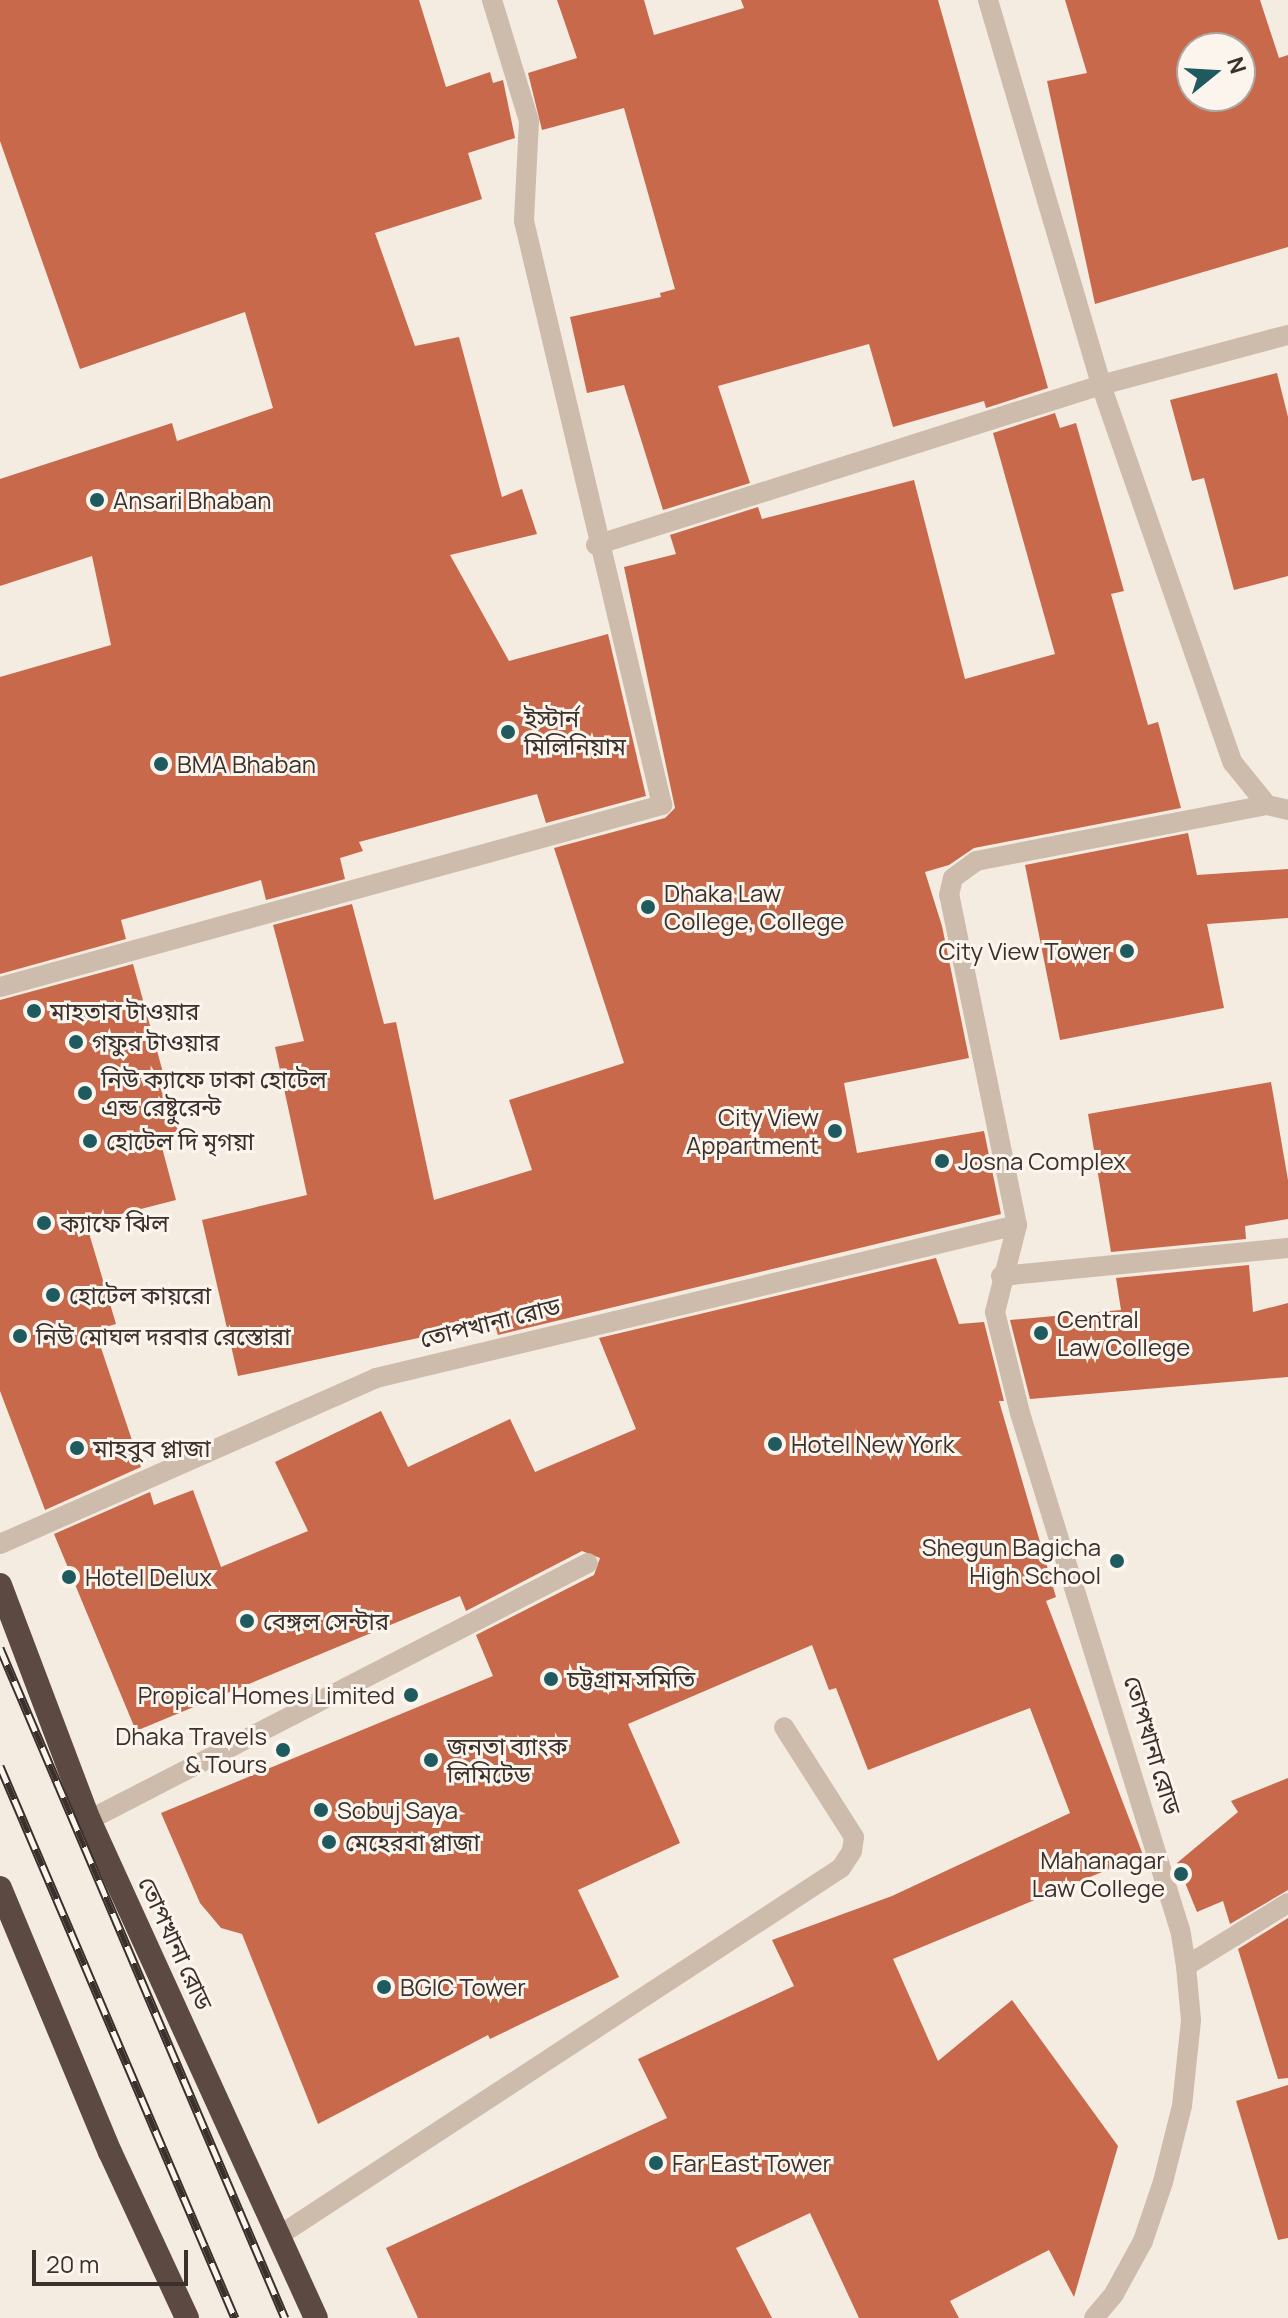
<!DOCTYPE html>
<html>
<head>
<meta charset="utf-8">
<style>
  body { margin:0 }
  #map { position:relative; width:1288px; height:2318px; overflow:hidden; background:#f4ebe1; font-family:Manrope,"Noto Sans Bengali",sans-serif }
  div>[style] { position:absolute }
  .building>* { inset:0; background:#c8694b }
  .lane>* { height:20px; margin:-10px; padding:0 10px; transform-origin:10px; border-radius:10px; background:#cdbbac }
  .street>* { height:20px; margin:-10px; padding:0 10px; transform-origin:10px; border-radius:10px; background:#cdbbac }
  .highway>* { height:24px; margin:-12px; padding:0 12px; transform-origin:12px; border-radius:12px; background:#5c4a42 }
  .rail>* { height:9px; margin-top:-4.5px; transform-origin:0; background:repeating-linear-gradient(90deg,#fbf5ee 0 18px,#3b302b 0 36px); box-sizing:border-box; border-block:2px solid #3b302b }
  .dots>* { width:22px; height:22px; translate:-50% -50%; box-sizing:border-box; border:4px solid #fbf5ee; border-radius:50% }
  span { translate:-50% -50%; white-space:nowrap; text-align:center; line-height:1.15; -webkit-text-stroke:6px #fbf5ee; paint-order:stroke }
  .poi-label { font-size:24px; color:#3b302b }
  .left { translate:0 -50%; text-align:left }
  .right { translate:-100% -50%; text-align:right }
  .street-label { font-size:24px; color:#3b302b }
  .north { position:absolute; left:1176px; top:32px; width:80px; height:80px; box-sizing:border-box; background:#fbf5ee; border:2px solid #aea6a0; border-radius:50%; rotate:72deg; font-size:22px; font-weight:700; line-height:32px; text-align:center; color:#3b302b }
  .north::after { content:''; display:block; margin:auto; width:28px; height:36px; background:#1f5a5e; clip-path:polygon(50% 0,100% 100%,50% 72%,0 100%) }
  .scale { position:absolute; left:32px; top:2250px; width:156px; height:36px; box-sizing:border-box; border:4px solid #3b302b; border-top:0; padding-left:10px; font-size:24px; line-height:28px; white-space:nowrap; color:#3b302b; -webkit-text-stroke:6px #fbf5ee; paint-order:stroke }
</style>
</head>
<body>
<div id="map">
  <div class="building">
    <div style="clip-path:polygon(0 0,419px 0,446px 87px,490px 72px,493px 83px,503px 80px,515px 138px,468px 153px,482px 199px,375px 233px,415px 346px,459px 337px,502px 497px,522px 489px,537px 534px,450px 555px,509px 661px,608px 634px,646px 796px,546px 823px,537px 794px,359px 842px,363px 851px,340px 858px,345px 879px,266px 900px,261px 880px,121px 920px,126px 939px,0 974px,0 677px,111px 645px,92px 556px,0 586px,0 479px,172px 423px,177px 441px,273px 408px,245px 312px,80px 369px,0 141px)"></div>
    <div style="clip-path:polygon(557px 0,644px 0,654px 35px,744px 8px,741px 0,938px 0,1048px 388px,986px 408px,984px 401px,893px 427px,869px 344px,718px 386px,750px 483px,663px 510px,624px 385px,587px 393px,570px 317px,661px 297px,660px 293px,675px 289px,624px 108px,542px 130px,528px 73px,577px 58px)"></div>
    <div style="clip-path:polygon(evenodd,1065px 0,1260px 0,1279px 58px,1288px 55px,1288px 247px,1095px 304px,1047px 81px,1087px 73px,1065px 0,1192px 48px,1240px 48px,1240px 96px,1192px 96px,1192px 48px)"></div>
    <div style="clip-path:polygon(1277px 373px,1288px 417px,1288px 576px,1234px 590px,1204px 478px,1192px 481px,1170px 400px)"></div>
    <div style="clip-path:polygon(1055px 413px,1060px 428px,1076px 423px,1124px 591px,1111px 594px,1148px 725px,1158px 722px,1181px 808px,974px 848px,949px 865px,925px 872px,942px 926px,969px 1058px,844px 1083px,857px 1153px,984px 1131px,1001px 1214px,498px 1335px,494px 1322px,238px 1376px,202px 1220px,307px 1195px,275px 1047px,304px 1041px,273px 925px,352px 904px,384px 1024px,396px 1022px,434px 1200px,532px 1170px,509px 1100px,624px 1063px,554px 848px,665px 818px,675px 808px,624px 567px,676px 554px,670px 535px,758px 507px,762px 519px,914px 480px,965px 679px,1055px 654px,993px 433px)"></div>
    <div style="clip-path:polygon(1188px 833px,1197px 875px,1288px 869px,1288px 918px,1207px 924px,1224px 1008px,1060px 1040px,1025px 865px)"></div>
    <div style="clip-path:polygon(133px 964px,180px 1134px,160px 1140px,176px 1200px,86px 1223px,116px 1324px,95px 1330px,141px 1467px,45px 1510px,0 1391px,0 1000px)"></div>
    <div style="clip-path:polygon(1271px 1082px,1288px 1180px,1288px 1219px,1245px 1226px,1246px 1239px,1111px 1252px,1088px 1114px)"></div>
    <div style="clip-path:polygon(936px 1258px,959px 1324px,984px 1322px,1004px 1401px,999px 1401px,1056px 1597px,1046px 1601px,1143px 1855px,893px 1959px,938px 2061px,1012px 2000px,1118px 2146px,1074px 2297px,1049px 2250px,950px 2301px,959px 2318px,859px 2318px,810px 2213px,736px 2248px,772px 2318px,418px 2318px,386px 2248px,667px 2118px,638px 2059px,794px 1986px,772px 1940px,892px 1896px,1070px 1813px,1030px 1708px,868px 1770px,836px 1688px,829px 1690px,812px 1645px,628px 1724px,680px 1843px,578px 1890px,619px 1977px,490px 2039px,488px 2035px,318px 2124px,242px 1934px,221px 1928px,200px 1903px,161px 1813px,493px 1676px,476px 1635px,594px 1575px,600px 1558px,582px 1551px,466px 1611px,460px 1596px,136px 1731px,54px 1534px,150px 1492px,154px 1505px,193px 1490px,221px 1567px,308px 1531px,275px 1462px,381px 1411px,408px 1467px,510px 1419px,535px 1472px,636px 1429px,599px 1338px)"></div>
    <div style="clip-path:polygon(1249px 1265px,1253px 1312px,1288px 1303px,1288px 1377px,1030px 1399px,1010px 1320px,1121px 1310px,1116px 1278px)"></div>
    <div style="clip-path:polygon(1288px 1778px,1288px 1890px,1230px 1924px,1223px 1901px,1197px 1912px,1177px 1863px,1238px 1812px,1231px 1801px)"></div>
    <div style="clip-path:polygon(1288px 1918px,1288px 2078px,1278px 2079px,1238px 1949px)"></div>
    <div style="clip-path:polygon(1288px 2085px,1288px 2238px,1278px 2240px,1236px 2101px)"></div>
  </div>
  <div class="lane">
    <div style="left:0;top:987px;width:687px;rotate:-15.37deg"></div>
  </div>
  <div class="street">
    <div style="left:492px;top:0;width:127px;rotate:73deg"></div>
    <div style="left:529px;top:121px;width:100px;rotate:92.9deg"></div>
    <div style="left:524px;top:221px;width:600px;rotate:76.7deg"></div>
    <div style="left:988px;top:0;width:401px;rotate:73.6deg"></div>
    <div style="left:1101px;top:385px;width:400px;rotate:70.8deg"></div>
    <div style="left:1233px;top:763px;width:54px;rotate:51deg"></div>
    <div style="left:596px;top:545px;width:530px;rotate:-17.58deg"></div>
    <div style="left:1101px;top:385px;width:194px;rotate:-15deg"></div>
    <div style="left:1001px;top:1276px;width:288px;rotate:-5.6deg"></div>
    <div style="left:0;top:1544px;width:411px;rotate:-23.8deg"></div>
    <div style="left:376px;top:1378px;width:659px;rotate:-13.42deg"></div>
    <div style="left:89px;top:1820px;width:561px;rotate:-27.25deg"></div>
    <div style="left:1186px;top:1966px;width:120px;rotate:-31.7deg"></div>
    <div style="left:280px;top:2235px;width:670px;rotate:-33.19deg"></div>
    <div style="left:841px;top:1868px;width:20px;rotate:-57deg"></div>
    <div style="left:852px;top:1851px;width:14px;rotate:-82deg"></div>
    <div style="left:854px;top:1837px;width:130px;rotate:-122.5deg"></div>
    <div style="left:1094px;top:2318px;width:31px;rotate:-50deg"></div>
    <div style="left:1114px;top:2294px;width:60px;rotate:-61.3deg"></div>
    <div style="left:1143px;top:2241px;width:62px;rotate:-71.3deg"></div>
    <div style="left:1163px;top:2182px;width:78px;rotate:-76deg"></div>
    <div style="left:1182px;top:2106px;width:86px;rotate:-84deg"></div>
    <div style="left:1191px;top:2020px;width:54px;rotate:-95.3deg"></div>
    <div style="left:1186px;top:1966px;width:36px;rotate:-99deg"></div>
    <div style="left:1180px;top:1930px;width:541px;rotate:-107.2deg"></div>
    <div style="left:1020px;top:1413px;width:104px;rotate:-103.9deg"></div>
    <div style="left:995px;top:1312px;width:90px;rotate:-75.8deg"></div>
    <div style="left:1017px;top:1225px;width:337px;rotate:-101.6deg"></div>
    <div style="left:949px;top:895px;width:17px;rotate:-77deg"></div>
    <div style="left:953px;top:878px;width:29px;rotate:-36deg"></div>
    <div style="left:976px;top:861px;width:296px;rotate:-10.9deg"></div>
    <div style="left:1267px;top:805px;width:22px;rotate:13deg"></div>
  </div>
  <div class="highway">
    <div style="left:0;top:1585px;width:251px;rotate:69.3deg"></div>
    <div style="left:89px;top:1820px;width:547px;rotate:65.5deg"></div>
    <div style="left:0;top:1888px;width:286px;rotate:67.4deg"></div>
    <div style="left:110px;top:2152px;width:183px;rotate:65.1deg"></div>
  </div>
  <div class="rail">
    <div style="left:0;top:1648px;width:728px;rotate:66.96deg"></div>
    <div style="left:0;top:1766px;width:600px;rotate:66.94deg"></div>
  </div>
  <div class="dots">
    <div style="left:97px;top:500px;background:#1f5a5e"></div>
    <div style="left:508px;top:732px;background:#1f5a5e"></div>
    <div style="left:161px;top:764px;background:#1f5a5e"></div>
    <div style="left:648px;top:907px;background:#1f5a5e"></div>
    <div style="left:1127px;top:951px;background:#1f5a5e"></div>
    <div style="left:34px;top:1011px;background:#1f5a5e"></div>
    <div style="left:76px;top:1042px;background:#1f5a5e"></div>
    <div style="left:85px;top:1093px;background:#1f5a5e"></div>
    <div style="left:835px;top:1131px;background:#1f5a5e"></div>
    <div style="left:90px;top:1141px;background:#1f5a5e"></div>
    <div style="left:942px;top:1161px;background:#1f5a5e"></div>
    <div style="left:44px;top:1223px;background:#1f5a5e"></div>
    <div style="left:53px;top:1295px;background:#1f5a5e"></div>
    <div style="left:1041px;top:1333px;background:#1f5a5e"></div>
    <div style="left:20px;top:1336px;background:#1f5a5e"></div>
    <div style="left:775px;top:1444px;background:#1f5a5e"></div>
    <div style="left:77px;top:1448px;background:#1f5a5e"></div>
    <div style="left:1117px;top:1561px;background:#1f5a5e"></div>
    <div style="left:69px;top:1577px;background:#1f5a5e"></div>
    <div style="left:247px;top:1621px;background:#1f5a5e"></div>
    <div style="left:551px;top:1679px;background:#1f5a5e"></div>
    <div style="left:411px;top:1695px;background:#1f5a5e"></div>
    <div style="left:283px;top:1750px;background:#1f5a5e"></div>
    <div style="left:431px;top:1760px;background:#1f5a5e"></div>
    <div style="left:321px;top:1810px;background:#1f5a5e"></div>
    <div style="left:329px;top:1842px;background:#1f5a5e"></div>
    <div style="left:1181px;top:1874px;background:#1f5a5e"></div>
    <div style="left:384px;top:1987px;background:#1f5a5e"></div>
    <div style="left:656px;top:2163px;background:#1f5a5e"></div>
  </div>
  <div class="poi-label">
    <span class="left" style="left:113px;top:500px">Ansari Bhaban</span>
    <span class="left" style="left:524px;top:732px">ইস্টার্ন<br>মিলিনিয়াম</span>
    <span class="left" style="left:177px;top:764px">BMA Bhaban</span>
    <span class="left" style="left:664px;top:907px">Dhaka Law<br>College, College</span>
    <span class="right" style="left:1111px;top:951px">City View Tower</span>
    <span class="left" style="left:50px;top:1011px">মাহতাব টাওয়ার</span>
    <span class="left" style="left:92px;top:1042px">গফুর টাওয়ার</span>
    <span class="left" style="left:101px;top:1093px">নিউ ক্যাফে ঢাকা হোটেল<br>এন্ড রেষ্টুরেন্ট</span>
    <span class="right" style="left:819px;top:1131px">City View<br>Appartment</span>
    <span class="left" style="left:106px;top:1141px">হোটেল দি মৃগয়া</span>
    <span class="left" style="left:958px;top:1161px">Josna Complex</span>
    <span class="left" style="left:60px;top:1223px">ক্যাফে ঝিল</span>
    <span class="left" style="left:69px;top:1295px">হোটেল কায়রো</span>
    <span class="left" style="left:1057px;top:1333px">Central<br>Law College</span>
    <span class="left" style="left:36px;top:1336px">নিউ মোঘল দরবার রেস্তোরা</span>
    <span class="left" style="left:791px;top:1444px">Hotel New York</span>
    <span class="left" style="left:93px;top:1448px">মাহবুব প্লাজা</span>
    <span class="right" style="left:1101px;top:1561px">Shegun Bagicha<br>High School</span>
    <span class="left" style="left:85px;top:1577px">Hotel Delux</span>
    <span class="left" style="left:263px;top:1621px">বেঙ্গল সেন্টার</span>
    <span class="left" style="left:567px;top:1679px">চট্টগ্রাম সমিতি</span>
    <span class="right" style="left:395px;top:1695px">Propical Homes Limited</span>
    <span class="right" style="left:267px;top:1750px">Dhaka Travels<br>&amp; Tours</span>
    <span class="left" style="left:447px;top:1760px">জনতা ব্যাংক<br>লিমিটেড</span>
    <span class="left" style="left:337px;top:1810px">Sobuj Saya</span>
    <span class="left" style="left:345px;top:1842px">মেহেরবা প্লাজা</span>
    <span class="right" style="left:1165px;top:1874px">Mahanagar<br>Law College</span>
    <span class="left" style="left:400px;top:1987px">BGIC Tower</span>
    <span class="left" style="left:672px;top:2163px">Far East Tower</span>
  </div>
  <div class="street-label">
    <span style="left:490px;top:1322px;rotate:-14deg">তোপখানা রোড</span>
    <span style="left:1153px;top:1745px;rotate:73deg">তোপখানা রোড</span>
    <span style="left:176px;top:1943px;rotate:65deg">তোপখানা রোড</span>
  </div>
  <div class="north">N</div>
  <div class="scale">20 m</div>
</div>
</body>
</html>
